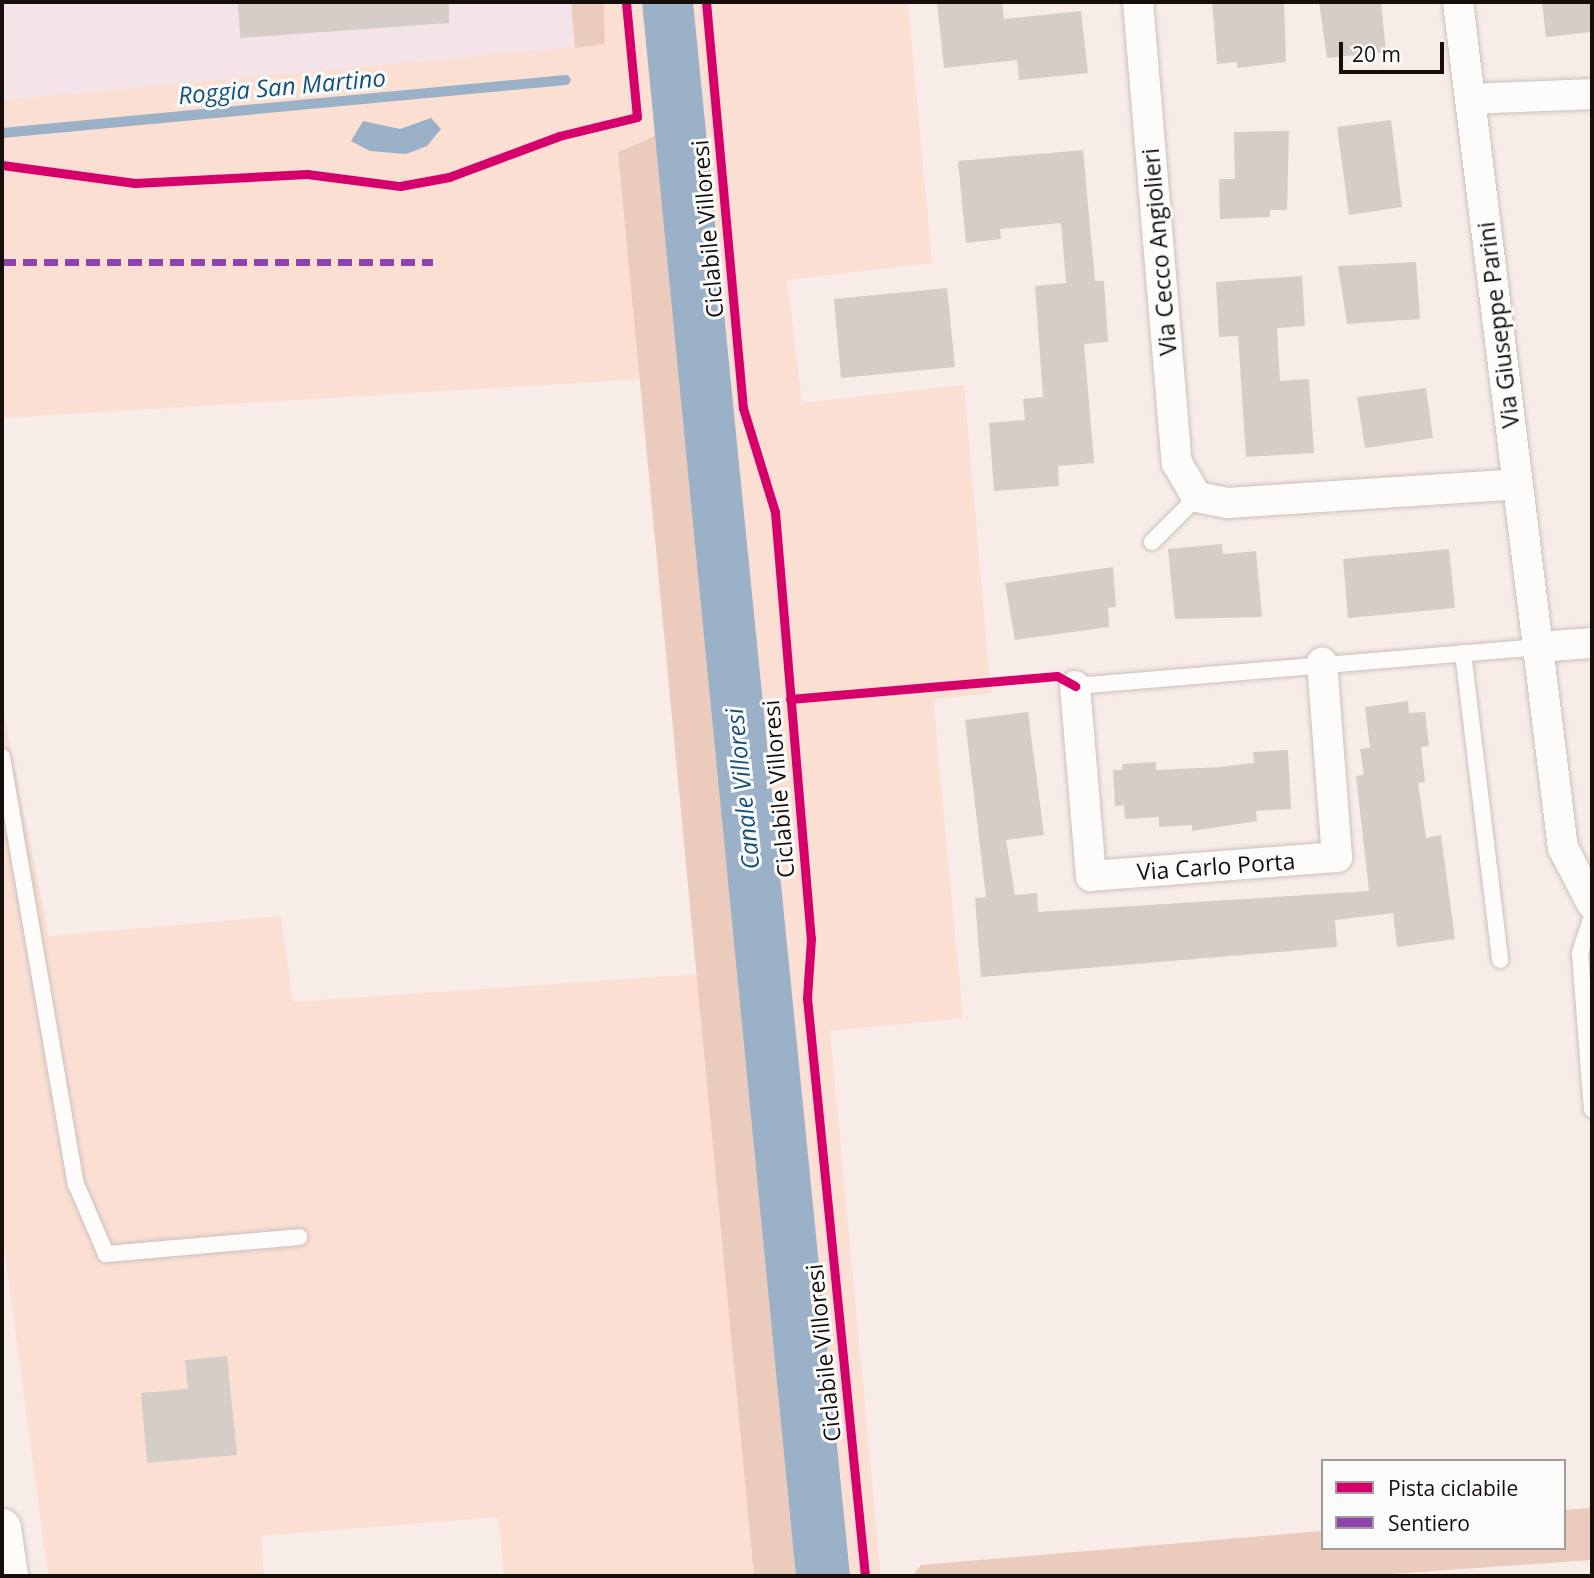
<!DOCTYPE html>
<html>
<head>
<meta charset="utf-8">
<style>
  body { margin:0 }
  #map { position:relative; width:1594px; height:1578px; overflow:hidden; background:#f7ece7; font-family:"Open Sans",sans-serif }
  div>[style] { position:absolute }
  .industrial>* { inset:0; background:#f4e4ea }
  .green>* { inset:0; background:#fbdfd2 }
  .forest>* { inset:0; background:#ebccbc }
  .water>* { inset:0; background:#9ab1c8 }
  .stream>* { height:10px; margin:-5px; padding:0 5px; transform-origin:5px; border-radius:5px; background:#9ab1c8 }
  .building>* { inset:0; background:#d5cdc7 }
  .roads { filter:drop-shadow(0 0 2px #cac1bd) drop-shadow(0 0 2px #cac1bd) }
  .service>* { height:16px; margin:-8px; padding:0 8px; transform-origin:8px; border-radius:8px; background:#fefcfb }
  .minor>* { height:30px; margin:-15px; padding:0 15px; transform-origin:15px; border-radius:15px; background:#fefcfb }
  .secondary>* { height:38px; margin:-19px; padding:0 19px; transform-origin:19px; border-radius:19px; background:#fefcfb }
  .quiet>* { height:7px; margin-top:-3.5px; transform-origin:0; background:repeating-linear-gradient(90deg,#8e44ad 0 14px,transparent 0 21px) }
  .cycleway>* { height:9px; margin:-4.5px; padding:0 4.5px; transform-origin:4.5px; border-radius:4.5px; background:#d6006c }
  span { translate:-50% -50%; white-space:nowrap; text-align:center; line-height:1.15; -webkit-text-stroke:6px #fbfbfb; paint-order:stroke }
  .street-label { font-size:23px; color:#160e0a }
  .water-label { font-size:24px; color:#12517d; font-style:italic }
  .frame { position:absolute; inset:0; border:4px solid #160e0a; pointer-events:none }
  .legend { position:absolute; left:1321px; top:1459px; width:245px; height:91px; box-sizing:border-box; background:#fbfbfb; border:2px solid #9f9c9b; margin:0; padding:9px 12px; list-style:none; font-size:21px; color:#160e0a }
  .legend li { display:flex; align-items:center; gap:14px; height:35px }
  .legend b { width:35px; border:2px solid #9f9c9b }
  .scale { position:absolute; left:1339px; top:42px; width:105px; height:32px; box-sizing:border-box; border:4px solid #160e0a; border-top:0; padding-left:9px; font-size:21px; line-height:24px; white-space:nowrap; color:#160e0a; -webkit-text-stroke:5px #fbfbfb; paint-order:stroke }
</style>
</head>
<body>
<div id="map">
  <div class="industrial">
    <div style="clip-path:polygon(2px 2px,571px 2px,575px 48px,2px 100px)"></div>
  </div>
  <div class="green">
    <div style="clip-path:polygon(604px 2px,642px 2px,657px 135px,618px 152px,641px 379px,4px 418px,2px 100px,606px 44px)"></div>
    <div style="clip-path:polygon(693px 2px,908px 2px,932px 263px,787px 280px,802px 403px,964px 385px,991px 693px,933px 699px,963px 1018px,830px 1031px,881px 1576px,850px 1576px)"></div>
    <div style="clip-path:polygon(2px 705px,49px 936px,281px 916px,293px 1002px,698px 974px,754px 1576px,504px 1576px,498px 1517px,261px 1536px,264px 1576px,48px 1576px,2px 1231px)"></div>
  </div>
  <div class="forest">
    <div style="clip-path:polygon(571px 2px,604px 2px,605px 44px,575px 48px)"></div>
    <div style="clip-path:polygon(657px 135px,773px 1301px,796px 1576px,754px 1576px,618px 152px)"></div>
    <div style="clip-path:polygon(1592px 1508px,1592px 1560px,1363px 1576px,912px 1576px,921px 1565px,1323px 1531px,1323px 1548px,1564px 1548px,1564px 1510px)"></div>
  </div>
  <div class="water">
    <div style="clip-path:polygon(642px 2px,693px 2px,850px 1576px,796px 1576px)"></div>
    <div style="clip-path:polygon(431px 118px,441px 129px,427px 146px,406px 154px,370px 151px,351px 141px,363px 121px,400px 129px)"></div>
  </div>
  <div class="stream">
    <div style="left:2px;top:133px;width:566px;rotate:-5.37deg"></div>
  </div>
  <div class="building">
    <div style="clip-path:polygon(238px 2px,449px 2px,449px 23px,240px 38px)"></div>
    <div style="clip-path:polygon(937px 2px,1002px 2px,1004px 19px,1081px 11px,1088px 73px,1019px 80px,1017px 60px,944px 68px)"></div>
    <div style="clip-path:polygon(1212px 2px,1284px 2px,1286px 62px,1237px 68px,1237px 62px,1217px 64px)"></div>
    <div style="clip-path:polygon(1319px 2px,1381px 2px,1386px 52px,1327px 58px)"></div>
    <div style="clip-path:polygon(1542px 2px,1592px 2px,1592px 32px,1546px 37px)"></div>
    <div style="clip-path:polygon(1391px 120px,1402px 207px,1349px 215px,1337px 127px)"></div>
    <div style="clip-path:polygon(1289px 131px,1287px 210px,1270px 210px,1270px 217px,1220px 219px,1219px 179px,1235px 179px,1234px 132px)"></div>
    <div style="clip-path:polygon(1083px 150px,1095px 281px,1104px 281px,1108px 342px,1084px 344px,1094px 463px,1058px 466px,1059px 486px,994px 491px,989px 423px,1025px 420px,1023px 399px,1043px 397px,1035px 286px,1066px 283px,1061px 223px,1000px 229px,1001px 239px,966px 243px,958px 161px)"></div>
    <div style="clip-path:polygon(1416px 262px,1420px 319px,1347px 324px,1338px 266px)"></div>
    <div style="clip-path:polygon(1302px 276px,1305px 326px,1277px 328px,1280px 381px,1309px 379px,1314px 453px,1246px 457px,1238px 336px,1219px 337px,1216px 282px)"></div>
    <div style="clip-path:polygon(947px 288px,955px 367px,841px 378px,834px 299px)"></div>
    <div style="clip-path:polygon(1426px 388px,1433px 438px,1365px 448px,1357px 397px)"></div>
    <div style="clip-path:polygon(1222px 544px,1223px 554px,1256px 551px,1262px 617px,1175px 619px,1168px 549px)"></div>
    <div style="clip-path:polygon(1449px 549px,1455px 608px,1348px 618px,1343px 559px)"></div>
    <div style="clip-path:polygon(1113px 567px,1116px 607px,1108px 608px,1109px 627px,1015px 640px,1005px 583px)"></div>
    <div style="clip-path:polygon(1408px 701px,1409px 713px,1425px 712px,1429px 746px,1421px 747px,1425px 782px,1418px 783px,1426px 838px,1441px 835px,1455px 939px,1397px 947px,1393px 913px,1335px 920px,1337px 947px,981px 977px,975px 898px,986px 897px,965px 720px,1028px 712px,1044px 835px,1006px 840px,1015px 895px,1037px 893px,1038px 912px,1369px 891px,1356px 776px,1364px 775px,1360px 749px,1370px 748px,1365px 707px)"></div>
    <div style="clip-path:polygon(1288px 750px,1291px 809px,1256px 811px,1257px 821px,1192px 831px,1192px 825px,1159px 827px,1159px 817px,1125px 819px,1124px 805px,1115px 806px,1113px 770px,1122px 770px,1122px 764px,1156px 762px,1156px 770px,1220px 767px,1254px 763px,1253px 752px)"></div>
    <div style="clip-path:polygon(227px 1356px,237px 1455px,147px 1463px,141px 1393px,188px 1389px,185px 1360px)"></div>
  </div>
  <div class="roads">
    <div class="service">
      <div style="left:1152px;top:542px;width:64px;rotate:-45deg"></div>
      <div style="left:1463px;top:653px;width:309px;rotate:83.1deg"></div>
      <div style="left:1075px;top:686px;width:464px;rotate:-4.8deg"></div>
      <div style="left:2px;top:757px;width:433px;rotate:80.2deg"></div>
      <div style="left:76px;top:1184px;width:76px;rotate:66.8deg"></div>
      <div style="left:106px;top:1254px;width:194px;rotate:-5deg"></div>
      <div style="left:1592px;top:916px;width:40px;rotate:108deg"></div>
      <div style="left:1580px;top:954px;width:156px;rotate:85.6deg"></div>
    </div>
    <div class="minor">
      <div style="left:1138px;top:2px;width:463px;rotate:85.2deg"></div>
      <div style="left:1177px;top:463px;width:39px;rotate:60deg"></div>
      <div style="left:1197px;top:497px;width:31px;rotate:11deg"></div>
      <div style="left:1227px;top:503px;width:291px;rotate:-3.7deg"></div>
      <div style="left:1458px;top:2px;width:852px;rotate:82.93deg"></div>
      <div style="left:1563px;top:848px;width:63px;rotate:62.6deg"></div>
      <div style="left:1470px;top:99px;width:122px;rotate:-2.3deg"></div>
      <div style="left:1537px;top:647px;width:55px;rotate:-4.2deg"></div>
      <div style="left:1075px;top:686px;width:191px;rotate:85.2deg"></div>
      <div style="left:1091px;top:876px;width:247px;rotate:-4.4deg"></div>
      <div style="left:1337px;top:857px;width:195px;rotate:-94.4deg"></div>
    </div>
    <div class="secondary">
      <div style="left:2px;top:1528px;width:49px;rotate:81.7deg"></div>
    </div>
  </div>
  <div class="quiet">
    <div style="left:2px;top:262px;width:431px"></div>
  </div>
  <div class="cycleway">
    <div style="left:706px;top:2px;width:408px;rotate:84.8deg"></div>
    <div style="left:743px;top:408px;width:109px;rotate:72.9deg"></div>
    <div style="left:775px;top:512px;width:428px;rotate:85.2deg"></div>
    <div style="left:811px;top:938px;width:60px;rotate:93.8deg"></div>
    <div style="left:807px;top:998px;width:581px;rotate:84.27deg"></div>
    <div style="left:2px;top:165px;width:134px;rotate:7.7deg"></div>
    <div style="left:135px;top:183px;width:172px;rotate:-3deg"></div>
    <div style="left:307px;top:174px;width:94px;rotate:7.4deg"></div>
    <div style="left:400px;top:186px;width:50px;rotate:-10.4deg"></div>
    <div style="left:449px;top:177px;width:117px;rotate:-20.4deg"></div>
    <div style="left:559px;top:136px;width:80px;rotate:-13.7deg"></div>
    <div style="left:637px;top:117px;width:116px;rotate:-95.5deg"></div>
    <div style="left:790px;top:699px;width:268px;rotate:-4.9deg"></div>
    <div style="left:1057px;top:676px;width:21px;rotate:29deg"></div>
  </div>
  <div class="street-label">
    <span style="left:707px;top:229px;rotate:-95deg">Ciclabile Villoresi</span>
    <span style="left:1159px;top:252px;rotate:-95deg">Via Cecco Angiolieri</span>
    <span style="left:1498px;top:325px;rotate:-97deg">Via Giuseppe Parini</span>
    <span style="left:778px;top:789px;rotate:-95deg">Ciclabile Villoresi</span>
    <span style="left:1216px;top:866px;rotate:-4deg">Via Carlo Porta</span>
    <span style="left:823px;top:1353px;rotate:-96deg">Ciclabile Villoresi</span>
  </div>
  <div class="water-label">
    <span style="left:282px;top:86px;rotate:-5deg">Roggia San Martino</span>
    <span style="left:742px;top:789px;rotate:-96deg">Canale Villoresi</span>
  </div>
  <div class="frame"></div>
  <ul class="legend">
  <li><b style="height:9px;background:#d6006c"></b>Pista ciclabile</li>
  <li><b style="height:9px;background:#8e44ad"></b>Sentiero</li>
  </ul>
  <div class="scale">20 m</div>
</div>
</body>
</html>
